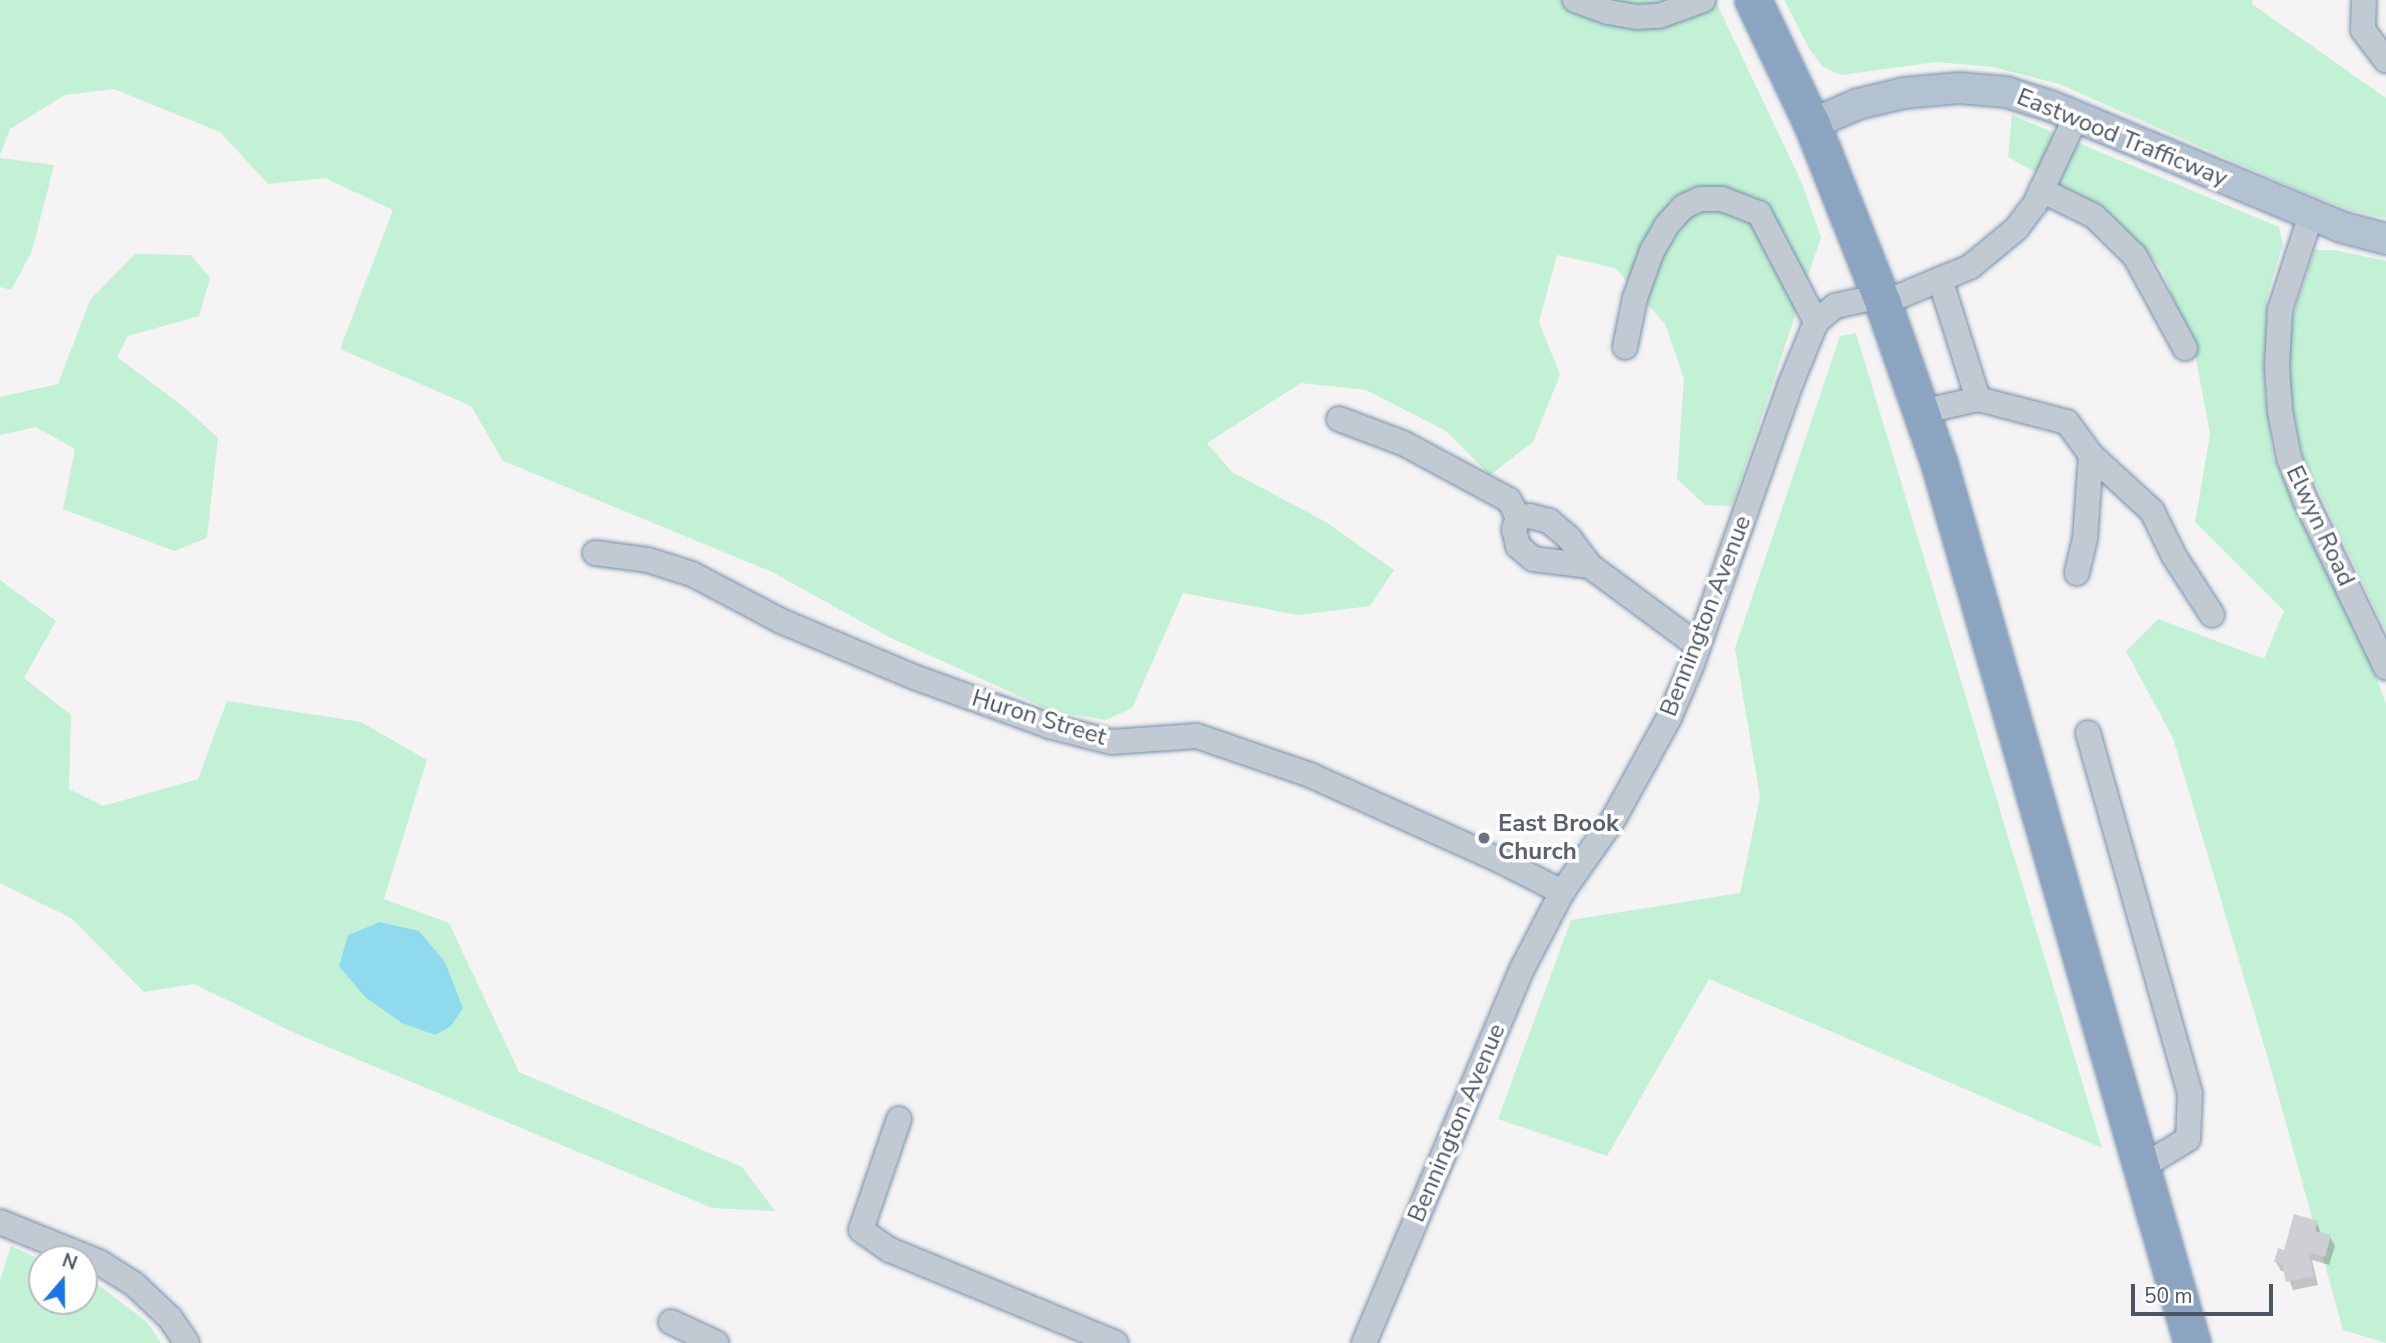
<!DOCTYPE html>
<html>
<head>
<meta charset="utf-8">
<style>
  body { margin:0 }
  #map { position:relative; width:2386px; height:1343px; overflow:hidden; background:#f5f3f3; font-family:"Nunito Sans",sans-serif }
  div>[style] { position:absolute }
  .green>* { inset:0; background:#c3f1d5 }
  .water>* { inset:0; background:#90daee }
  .shadow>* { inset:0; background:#0003 }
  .building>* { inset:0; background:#cdcfd5 }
  .roads { filter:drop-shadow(0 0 2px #7690ad) drop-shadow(0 0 2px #7690ad) }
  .minor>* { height:24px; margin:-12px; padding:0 12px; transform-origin:12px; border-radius:12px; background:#c1cad2 }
  .major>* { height:30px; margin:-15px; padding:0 15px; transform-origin:15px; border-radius:15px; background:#b3c2d1 }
  .highway>* { height:35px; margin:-17.5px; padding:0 17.5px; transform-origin:17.5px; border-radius:17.5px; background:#8ba5c1 }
  .dots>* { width:19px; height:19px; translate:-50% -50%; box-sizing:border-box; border:4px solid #fff; border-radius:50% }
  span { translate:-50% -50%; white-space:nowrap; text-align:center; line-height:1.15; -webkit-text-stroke:7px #fff; paint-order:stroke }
  .street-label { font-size:24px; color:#4a5661 }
  .worship-label { font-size:24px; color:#5b616d; font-weight:700 }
  .left { translate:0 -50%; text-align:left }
  .north { position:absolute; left:28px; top:1245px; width:70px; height:70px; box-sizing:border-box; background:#fff; border:2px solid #b7bbc0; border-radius:50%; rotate:20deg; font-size:19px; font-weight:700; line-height:28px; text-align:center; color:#4a5661 }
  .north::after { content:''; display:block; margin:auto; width:24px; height:32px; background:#1a73e8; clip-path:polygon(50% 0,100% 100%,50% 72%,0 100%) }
  .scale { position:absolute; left:2131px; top:1284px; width:142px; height:32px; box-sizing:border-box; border:4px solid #4a5661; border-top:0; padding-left:9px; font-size:21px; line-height:24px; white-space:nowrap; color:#4a5661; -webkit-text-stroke:5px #fff; paint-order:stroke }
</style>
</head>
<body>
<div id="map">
  <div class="green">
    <div style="clip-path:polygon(0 0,1715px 0,1801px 181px,1821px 237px,1732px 506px,1705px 505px,1677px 479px,1684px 378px,1665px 324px,1615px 268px,1557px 255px,1539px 322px,1560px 375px,1533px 442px,1490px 475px,1446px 431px,1366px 390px,1301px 383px,1207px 443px,1232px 472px,1326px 522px,1394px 570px,1370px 606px,1298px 615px,1183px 593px,1132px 708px,1106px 720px,1052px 711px,889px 637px,772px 572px,503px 461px,471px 406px,340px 349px,393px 210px,325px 178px,268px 184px,220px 132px,114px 89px,65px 95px,10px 129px,0 155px)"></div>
    <div style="clip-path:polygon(1784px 0,2252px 0,2252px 4px,2386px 98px,2386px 218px,2353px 211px,2301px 191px,2059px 84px,1993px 67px,1936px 62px,1841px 75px,1823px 67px,1810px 50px)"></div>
    <div style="clip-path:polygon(2012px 115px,2279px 227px,2283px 244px,2267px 296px,2265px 392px,2273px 457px,2369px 658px,2386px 704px,2386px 1343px,2343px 1330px,2269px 1062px,2173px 738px,2126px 651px,2158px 619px,2264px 659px,2284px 611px,2195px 522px,2210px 434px,2196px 359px,2162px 269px,2112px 215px,2008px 157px)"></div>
    <div style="clip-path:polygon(0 158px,54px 165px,32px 251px,11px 290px,0 287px)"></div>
    <div style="clip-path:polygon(2315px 250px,2335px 250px,2386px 261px,2386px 631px,2304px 460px,2289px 396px,2290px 325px)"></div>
    <div style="clip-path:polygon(135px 254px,191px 255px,210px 278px,199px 316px,128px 336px,117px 357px,184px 407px,218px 438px,207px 538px,174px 551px,63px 509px,75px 449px,36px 427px,0 435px,0 397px,58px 384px,90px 300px)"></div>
    <div style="clip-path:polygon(1856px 333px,2102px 1148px,1709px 979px,1607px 1156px,1498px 1119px,1571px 920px,1740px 893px,1760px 797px,1735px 648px,1840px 336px)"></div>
    <div style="clip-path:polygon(0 580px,56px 621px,24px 678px,71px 715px,69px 789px,103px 806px,198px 779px,227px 701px,361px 722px,427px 760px,384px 899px,449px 923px,519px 1072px,742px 1167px,775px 1211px,712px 1208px,297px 1034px,194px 984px,144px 992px,71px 918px,0 883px)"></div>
    <div style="clip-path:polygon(11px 1246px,42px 1260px,42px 1301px,84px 1301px,84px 1278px,97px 1284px,147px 1322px,161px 1343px,0 1343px,0 1280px)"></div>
  </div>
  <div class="water">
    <div style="clip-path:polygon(380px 922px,419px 931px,445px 962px,463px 1008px,451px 1026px,435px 1035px,402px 1023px,365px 997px,339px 966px,348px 935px)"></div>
  </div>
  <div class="shadow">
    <div style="clip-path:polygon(2317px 1222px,2321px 1234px,2330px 1237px,2335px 1246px,2329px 1265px,2312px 1260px,2318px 1285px,2293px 1290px,2286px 1272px,2281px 1271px,2276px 1262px)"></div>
  </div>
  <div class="building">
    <div style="clip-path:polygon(2294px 1214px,2318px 1221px,2315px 1231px,2331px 1235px,2325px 1257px,2308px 1252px,2314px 1276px,2286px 1282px,2282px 1264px,2274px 1262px,2278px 1248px,2284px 1250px)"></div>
  </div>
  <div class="roads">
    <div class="minor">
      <div style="left:1575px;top:0;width:35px;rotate:20deg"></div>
      <div style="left:1608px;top:12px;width:29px;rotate:10deg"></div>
      <div style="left:1637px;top:17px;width:22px;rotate:-3deg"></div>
      <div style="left:1659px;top:16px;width:47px;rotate:-20deg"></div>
      <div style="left:2364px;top:0;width:30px;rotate:92deg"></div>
      <div style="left:2363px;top:30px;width:38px;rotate:53deg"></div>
      <div style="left:2041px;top:190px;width:59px;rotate:26.1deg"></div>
      <div style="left:2094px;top:216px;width:57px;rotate:44.3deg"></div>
      <div style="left:2135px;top:256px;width:105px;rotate:61.5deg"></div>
      <div style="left:2311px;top:215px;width:100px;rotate:108.1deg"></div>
      <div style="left:2280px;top:310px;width:57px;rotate:93deg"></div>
      <div style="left:2277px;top:367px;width:44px;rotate:86.1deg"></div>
      <div style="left:2280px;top:411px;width:48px;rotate:79.2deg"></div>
      <div style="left:2289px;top:458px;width:44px;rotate:68.7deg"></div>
      <div style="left:2305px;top:499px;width:187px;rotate:64.3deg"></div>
      <div style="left:1940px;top:279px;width:126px;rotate:72.4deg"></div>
      <div style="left:1883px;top:303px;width:94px;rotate:-22.5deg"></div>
      <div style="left:1970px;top:267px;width:60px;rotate:-39.6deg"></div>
      <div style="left:2016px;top:229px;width:31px;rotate:-53deg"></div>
      <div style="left:2035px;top:204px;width:96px;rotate:-64.8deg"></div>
      <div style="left:1625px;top:347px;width:50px;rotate:-78.5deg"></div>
      <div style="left:1635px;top:298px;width:50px;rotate:-70.1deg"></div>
      <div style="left:1652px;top:251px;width:30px;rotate:-60deg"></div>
      <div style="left:1667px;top:225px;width:24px;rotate:-48deg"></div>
      <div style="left:1683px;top:207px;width:19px;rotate:-25deg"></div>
      <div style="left:1700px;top:199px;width:22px"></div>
      <div style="left:1722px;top:199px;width:40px;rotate:21deg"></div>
      <div style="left:1759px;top:213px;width:123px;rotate:62.4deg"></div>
      <div style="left:1921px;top:412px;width:58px;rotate:-12.8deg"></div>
      <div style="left:1978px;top:399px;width:92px;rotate:14.5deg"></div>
      <div style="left:2067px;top:422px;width:41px;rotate:54deg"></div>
      <div style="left:2091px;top:455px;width:83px;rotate:94.1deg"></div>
      <div style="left:2085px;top:538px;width:36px;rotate:103deg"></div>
      <div style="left:1339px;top:419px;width:68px;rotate:20.6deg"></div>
      <div style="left:1403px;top:443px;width:120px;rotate:28.3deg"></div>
      <div style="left:1509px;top:500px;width:20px;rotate:63deg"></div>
      <div style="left:2091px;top:455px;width:83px;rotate:42.6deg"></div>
      <div style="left:2152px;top:511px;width:50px;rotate:63.9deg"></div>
      <div style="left:2174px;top:556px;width:70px;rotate:57.2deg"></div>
      <div style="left:595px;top:553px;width:53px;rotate:7.5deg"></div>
      <div style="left:648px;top:560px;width:46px;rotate:17.7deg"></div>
      <div style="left:692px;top:574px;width:101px;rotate:27.8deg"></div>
      <div style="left:781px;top:621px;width:144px;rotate:22.8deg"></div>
      <div style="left:914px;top:677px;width:144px;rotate:19.9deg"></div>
      <div style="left:1049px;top:726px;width:65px;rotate:14.3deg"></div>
      <div style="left:1112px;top:742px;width:85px;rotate:-4deg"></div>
      <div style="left:1197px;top:736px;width:120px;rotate:19deg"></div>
      <div style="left:1310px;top:775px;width:207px;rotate:24.2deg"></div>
      <div style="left:1499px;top:860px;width:71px;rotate:26.9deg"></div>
      <div style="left:1590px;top:566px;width:57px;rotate:-173deg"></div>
      <div style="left:1533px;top:559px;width:20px;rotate:-139deg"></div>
      <div style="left:1518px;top:546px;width:17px;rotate:-103deg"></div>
      <div style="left:1514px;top:529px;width:12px;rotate:-70deg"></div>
      <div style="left:1518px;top:518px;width:12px;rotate:-9deg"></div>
      <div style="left:1530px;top:516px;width:20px;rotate:15deg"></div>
      <div style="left:1549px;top:521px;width:26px;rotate:40deg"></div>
      <div style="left:1569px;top:538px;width:35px;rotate:53deg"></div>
      <div style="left:1590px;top:566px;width:134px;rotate:36.5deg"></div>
      <div style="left:2088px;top:733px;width:374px;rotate:74.2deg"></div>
      <div style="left:2190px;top:1093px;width:46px;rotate:92.5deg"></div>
      <div style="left:2188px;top:1139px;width:54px;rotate:148.7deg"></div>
      <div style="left:899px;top:1119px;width:117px;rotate:108.9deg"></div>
      <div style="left:861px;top:1230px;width:35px;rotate:35deg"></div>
      <div style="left:890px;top:1250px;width:244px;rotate:22.4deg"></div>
      <div style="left:0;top:1222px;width:107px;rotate:22deg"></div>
      <div style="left:99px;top:1262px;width:41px;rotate:32.2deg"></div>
      <div style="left:134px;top:1284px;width:50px;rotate:43.4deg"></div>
      <div style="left:170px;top:1318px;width:30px;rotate:56deg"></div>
      <div style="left:671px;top:1322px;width:50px;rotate:25deg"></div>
      <div style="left:1364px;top:1343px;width:406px;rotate:-67.1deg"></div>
      <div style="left:1522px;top:969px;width:87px;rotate:-62.5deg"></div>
      <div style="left:1562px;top:892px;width:90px;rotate:-54.9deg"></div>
      <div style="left:1614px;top:818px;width:114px;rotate:-61.2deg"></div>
      <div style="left:1669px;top:718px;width:59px;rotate:-66.9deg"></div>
      <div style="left:1692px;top:664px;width:298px;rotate:-70.6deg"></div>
      <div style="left:1791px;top:383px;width:66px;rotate:-67.7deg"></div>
      <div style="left:1816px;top:322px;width:25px;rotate:-40deg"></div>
      <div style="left:1835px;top:306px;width:47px;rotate:-12.3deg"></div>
    </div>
    <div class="major">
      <div style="left:1812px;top:124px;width:50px;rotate:-23.5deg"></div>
      <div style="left:1858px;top:104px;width:47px;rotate:-13.4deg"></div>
      <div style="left:1904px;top:93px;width:55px;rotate:-5.2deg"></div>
      <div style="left:1959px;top:88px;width:47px;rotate:4.9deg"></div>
      <div style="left:2006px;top:92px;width:47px;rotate:17.3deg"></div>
      <div style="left:2051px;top:106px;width:314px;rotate:22.6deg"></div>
      <div style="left:2341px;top:227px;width:47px;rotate:14.9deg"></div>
    </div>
    <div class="highway">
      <div style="left:1753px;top:0;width:137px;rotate:64.6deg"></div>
      <div style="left:1812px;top:124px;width:193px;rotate:68.4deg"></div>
      <div style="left:1883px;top:303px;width:170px;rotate:70.7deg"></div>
      <div style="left:1939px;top:463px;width:916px;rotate:73.96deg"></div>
    </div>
  </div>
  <div class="dots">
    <div style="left:1484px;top:838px;background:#6b7280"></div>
  </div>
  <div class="street-label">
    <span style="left:2122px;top:138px;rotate:22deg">Eastwood Trafficway</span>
    <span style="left:2320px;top:526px;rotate:65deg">Elwyn Road</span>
    <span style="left:1706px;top:616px;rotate:-69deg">Bennington Avenue</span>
    <span style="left:1039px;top:718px;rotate:17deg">Huron Street</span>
    <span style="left:1457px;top:1123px;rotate:-67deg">Bennington Avenue</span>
  </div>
  <div class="worship-label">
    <span class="left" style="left:1498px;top:838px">East Brook<br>Church</span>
  </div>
  <div class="north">N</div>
  <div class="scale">50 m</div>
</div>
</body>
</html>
